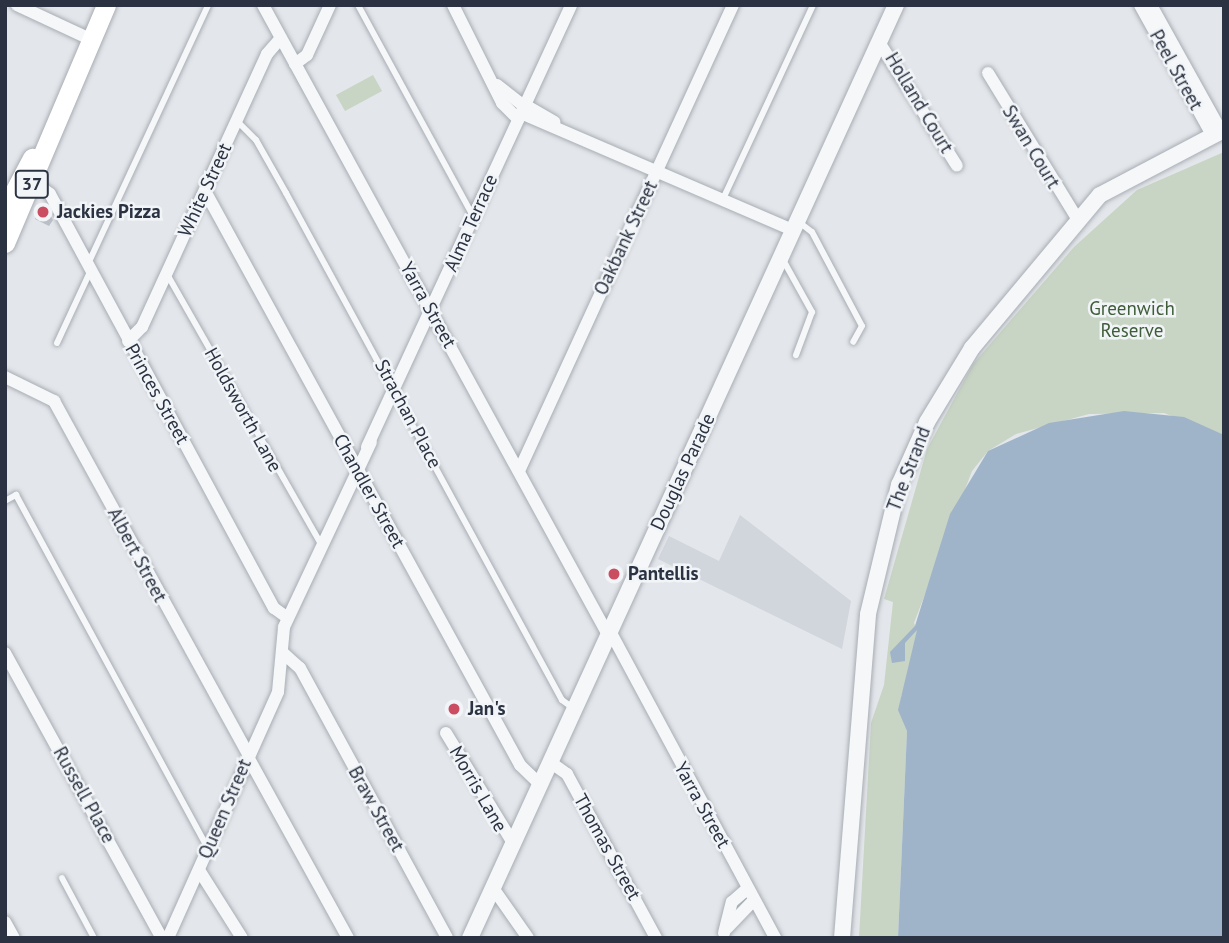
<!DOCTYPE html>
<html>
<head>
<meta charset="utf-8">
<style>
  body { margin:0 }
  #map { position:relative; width:1229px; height:943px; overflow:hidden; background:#e3e6ea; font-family:"PT Sans",sans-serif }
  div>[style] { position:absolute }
  .built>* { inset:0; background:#d1d5dc }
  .green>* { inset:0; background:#c8d4c4 }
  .water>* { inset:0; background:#9fb4c9 }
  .building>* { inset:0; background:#babfc7 }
  .roads { filter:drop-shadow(0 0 2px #a8adb4) drop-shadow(0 0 2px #a8adb4) }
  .service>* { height:6px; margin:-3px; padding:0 3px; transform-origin:3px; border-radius:3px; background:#f5f7f9 }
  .minor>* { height:12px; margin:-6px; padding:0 6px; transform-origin:6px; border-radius:6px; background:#f5f7f9 }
  .tertiary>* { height:16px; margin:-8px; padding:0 8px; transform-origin:8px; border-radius:8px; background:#f5f7f9 }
  .primary>* { height:19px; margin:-9.5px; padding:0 9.5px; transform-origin:9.5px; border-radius:9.5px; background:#fff }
  .dots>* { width:19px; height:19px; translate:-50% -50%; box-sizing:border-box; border:4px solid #f2f5f8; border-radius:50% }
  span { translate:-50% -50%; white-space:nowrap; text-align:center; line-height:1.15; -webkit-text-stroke:5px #f2f5f8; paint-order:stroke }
  .shield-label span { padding:2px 5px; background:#f2f5f8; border:2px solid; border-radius:5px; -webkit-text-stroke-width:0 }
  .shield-label { font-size:18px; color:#2b3342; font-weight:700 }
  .street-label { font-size:19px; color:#2b3342 }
  .poi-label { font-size:19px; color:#2b3342; font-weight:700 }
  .left { translate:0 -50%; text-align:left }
  .park-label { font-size:19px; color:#405d39 }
  .frame { position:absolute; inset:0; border:7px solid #2b3342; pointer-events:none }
</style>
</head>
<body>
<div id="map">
  <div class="built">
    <div style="clip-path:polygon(740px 515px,851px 601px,842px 649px,658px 559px,669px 536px,719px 561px)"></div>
  </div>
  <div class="green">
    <div style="clip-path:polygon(373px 75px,382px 91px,345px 111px,336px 95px)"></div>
    <div style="clip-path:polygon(1224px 152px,1224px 435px,1164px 413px,1089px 414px,1016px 434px,988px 451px,972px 471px,914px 623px,920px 637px,901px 697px,907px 731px,898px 938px,859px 938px,871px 723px,884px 685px,893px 602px,884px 599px,927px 449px,973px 364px,1074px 247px,1137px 190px)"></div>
  </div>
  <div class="water">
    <div style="clip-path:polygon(1124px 411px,1184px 417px,1224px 435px,1224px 938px,898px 938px,907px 731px,898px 710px,917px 630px,905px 643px,905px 661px,892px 663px,890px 652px,915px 626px,950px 514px,988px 451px,1049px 423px)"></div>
  </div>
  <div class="building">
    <div style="clip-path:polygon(43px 202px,53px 220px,49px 226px,35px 219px)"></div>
  </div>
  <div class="roads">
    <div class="service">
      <div style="left:358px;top:5px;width:240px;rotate:61.4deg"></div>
      <div style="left:237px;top:121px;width:27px;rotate:45deg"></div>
      <div style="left:256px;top:140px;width:61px;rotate:60.5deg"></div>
      <div style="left:286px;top:193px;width:577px;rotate:61.44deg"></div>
      <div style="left:562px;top:700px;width:14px;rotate:36deg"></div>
      <div style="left:723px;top:199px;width:214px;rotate:-65.1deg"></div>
      <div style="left:799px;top:222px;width:16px;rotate:38deg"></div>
      <div style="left:812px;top:232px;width:106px;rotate:62deg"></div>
      <div style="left:862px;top:326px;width:18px;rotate:119deg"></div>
      <div style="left:782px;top:258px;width:62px;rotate:60.9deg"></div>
      <div style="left:812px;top:312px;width:46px;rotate:110.4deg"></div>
      <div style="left:88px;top:264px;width:285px;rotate:-65.1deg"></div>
      <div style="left:167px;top:274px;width:313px;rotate:60.3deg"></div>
      <div style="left:57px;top:343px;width:78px;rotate:-65.1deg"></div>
      <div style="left:5px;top:501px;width:13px;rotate:-29deg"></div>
      <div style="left:16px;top:495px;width:403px;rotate:61.5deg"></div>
      <div style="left:62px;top:878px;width:68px;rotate:61.9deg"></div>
    </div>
    <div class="minor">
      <div style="left:17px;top:5px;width:81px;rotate:25deg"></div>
      <div style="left:263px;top:5px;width:718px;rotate:61.29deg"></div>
      <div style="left:453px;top:5px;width:110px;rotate:63.4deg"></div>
      <div style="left:502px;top:103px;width:23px;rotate:45deg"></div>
      <div style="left:1140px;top:5px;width:149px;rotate:61deg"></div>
      <div style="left:1151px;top:5px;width:144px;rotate:60.9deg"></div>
      <div style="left:879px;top:42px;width:146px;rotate:57.8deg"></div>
      <div style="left:295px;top:64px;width:15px;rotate:-37deg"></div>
      <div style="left:307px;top:55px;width:55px;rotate:-65.3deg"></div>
      <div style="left:988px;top:73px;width:170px;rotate:58.5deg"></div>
      <div style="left:497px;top:85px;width:34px;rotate:38deg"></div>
      <div style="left:525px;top:105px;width:34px;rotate:30deg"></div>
      <div style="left:521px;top:113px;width:296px;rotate:23.3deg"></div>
      <div style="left:26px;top:177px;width:29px;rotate:35deg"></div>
      <div style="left:50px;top:194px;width:471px;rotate:61.6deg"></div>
      <div style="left:274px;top:608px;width:17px;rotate:36deg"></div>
      <div style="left:205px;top:191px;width:655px;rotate:61.24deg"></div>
      <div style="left:520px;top:765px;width:28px;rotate:44deg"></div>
      <div style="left:128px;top:341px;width:20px;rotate:-45deg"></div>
      <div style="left:142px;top:327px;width:300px;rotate:-65.4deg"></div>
      <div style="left:267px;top:54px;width:21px;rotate:-49deg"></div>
      <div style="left:5px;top:377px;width:55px;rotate:26.1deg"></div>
      <div style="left:54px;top:401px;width:404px;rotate:61.2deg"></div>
      <div style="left:367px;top:447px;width:487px;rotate:-65.2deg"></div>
      <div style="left:519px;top:471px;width:513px;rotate:-65.33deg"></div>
      <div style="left:610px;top:631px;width:349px;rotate:61.7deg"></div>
      <div style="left:282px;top:652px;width:24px;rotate:42deg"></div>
      <div style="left:300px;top:668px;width:307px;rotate:61.4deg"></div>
      <div style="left:5px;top:653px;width:325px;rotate:61.2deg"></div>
      <div style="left:446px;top:733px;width:129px;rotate:58.7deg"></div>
      <div style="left:248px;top:757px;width:207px;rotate:61.1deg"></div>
      <div style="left:550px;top:762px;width:21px;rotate:35deg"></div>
      <div style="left:567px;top:774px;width:187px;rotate:61.5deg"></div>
      <div style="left:199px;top:870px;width:80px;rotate:57.7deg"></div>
      <div style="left:493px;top:888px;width:61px;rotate:55deg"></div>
      <div style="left:5px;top:922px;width:18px;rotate:61deg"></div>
      <div style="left:727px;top:928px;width:39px;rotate:-46deg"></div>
      <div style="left:724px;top:933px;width:32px;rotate:-76deg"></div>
      <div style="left:732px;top:902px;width:20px;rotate:-41deg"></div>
      <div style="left:168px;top:938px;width:269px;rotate:-65.9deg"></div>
      <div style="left:278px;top:692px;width:65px;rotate:-84.7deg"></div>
      <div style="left:284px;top:627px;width:204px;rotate:-64.8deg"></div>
    </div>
    <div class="tertiary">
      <div style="left:470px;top:938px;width:1026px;rotate:-65.46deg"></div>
      <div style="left:842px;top:938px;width:325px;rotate:-85.4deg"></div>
      <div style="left:868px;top:614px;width:133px;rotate:-76.5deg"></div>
      <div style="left:899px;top:485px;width:69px;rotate:-66deg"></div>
      <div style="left:927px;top:422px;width:87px;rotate:-58.7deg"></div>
      <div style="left:972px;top:348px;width:199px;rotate:-50.1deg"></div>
      <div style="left:1100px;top:195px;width:140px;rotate:-27.7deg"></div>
    </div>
    <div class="primary">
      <div style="left:5px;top:209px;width:58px;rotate:-62.1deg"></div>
      <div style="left:5px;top:243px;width:259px;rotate:-67deg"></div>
    </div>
  </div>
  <div class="dots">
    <div style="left:43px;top:212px;background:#ca4d61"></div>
    <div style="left:614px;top:574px;background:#ca4d61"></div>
    <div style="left:454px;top:709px;background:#ca4d61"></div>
  </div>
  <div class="shield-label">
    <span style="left:32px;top:184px">37</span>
  </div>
  <div class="street-label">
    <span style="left:1176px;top:70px;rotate:61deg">Peel Street</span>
    <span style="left:919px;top:103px;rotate:59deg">Holland Court</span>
    <span style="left:1031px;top:147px;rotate:59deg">Swan Court</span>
    <span style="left:205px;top:190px;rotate:-65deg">White Street</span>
    <span style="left:471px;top:223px;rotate:-66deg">Alma Terrace</span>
    <span style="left:626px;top:238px;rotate:-65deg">Oakbank Street</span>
    <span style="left:428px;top:305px;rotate:61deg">Yarra Street</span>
    <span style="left:157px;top:394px;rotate:61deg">Princes Street</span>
    <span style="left:243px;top:410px;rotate:61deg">Holdsworth Lane</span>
    <span style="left:408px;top:414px;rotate:62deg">Strachan Place</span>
    <span style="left:909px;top:469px;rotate:-69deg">The Strand</span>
    <span style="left:683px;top:472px;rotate:-65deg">Douglas Parade</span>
    <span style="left:369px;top:491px;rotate:61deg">Chandler Street</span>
    <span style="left:137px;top:555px;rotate:62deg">Albert Street</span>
    <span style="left:478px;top:789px;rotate:60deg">Morris Lane</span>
    <span style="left:84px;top:795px;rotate:61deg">Russell Place</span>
    <span style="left:702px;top:805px;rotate:61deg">Yarra Street</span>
    <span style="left:225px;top:809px;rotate:-67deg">Queen Street</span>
    <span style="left:376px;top:809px;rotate:61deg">Braw Street</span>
    <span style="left:607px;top:847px;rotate:61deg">Thomas Street</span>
  </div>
  <div class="poi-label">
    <span class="left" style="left:57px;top:212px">Jackies Pizza</span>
    <span class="left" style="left:628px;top:574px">Pantellis</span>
    <span class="left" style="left:468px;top:709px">Jan's</span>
  </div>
  <div class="park-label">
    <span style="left:1132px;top:320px">Greenwich<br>Reserve</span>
  </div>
  <div class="frame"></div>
</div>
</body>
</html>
